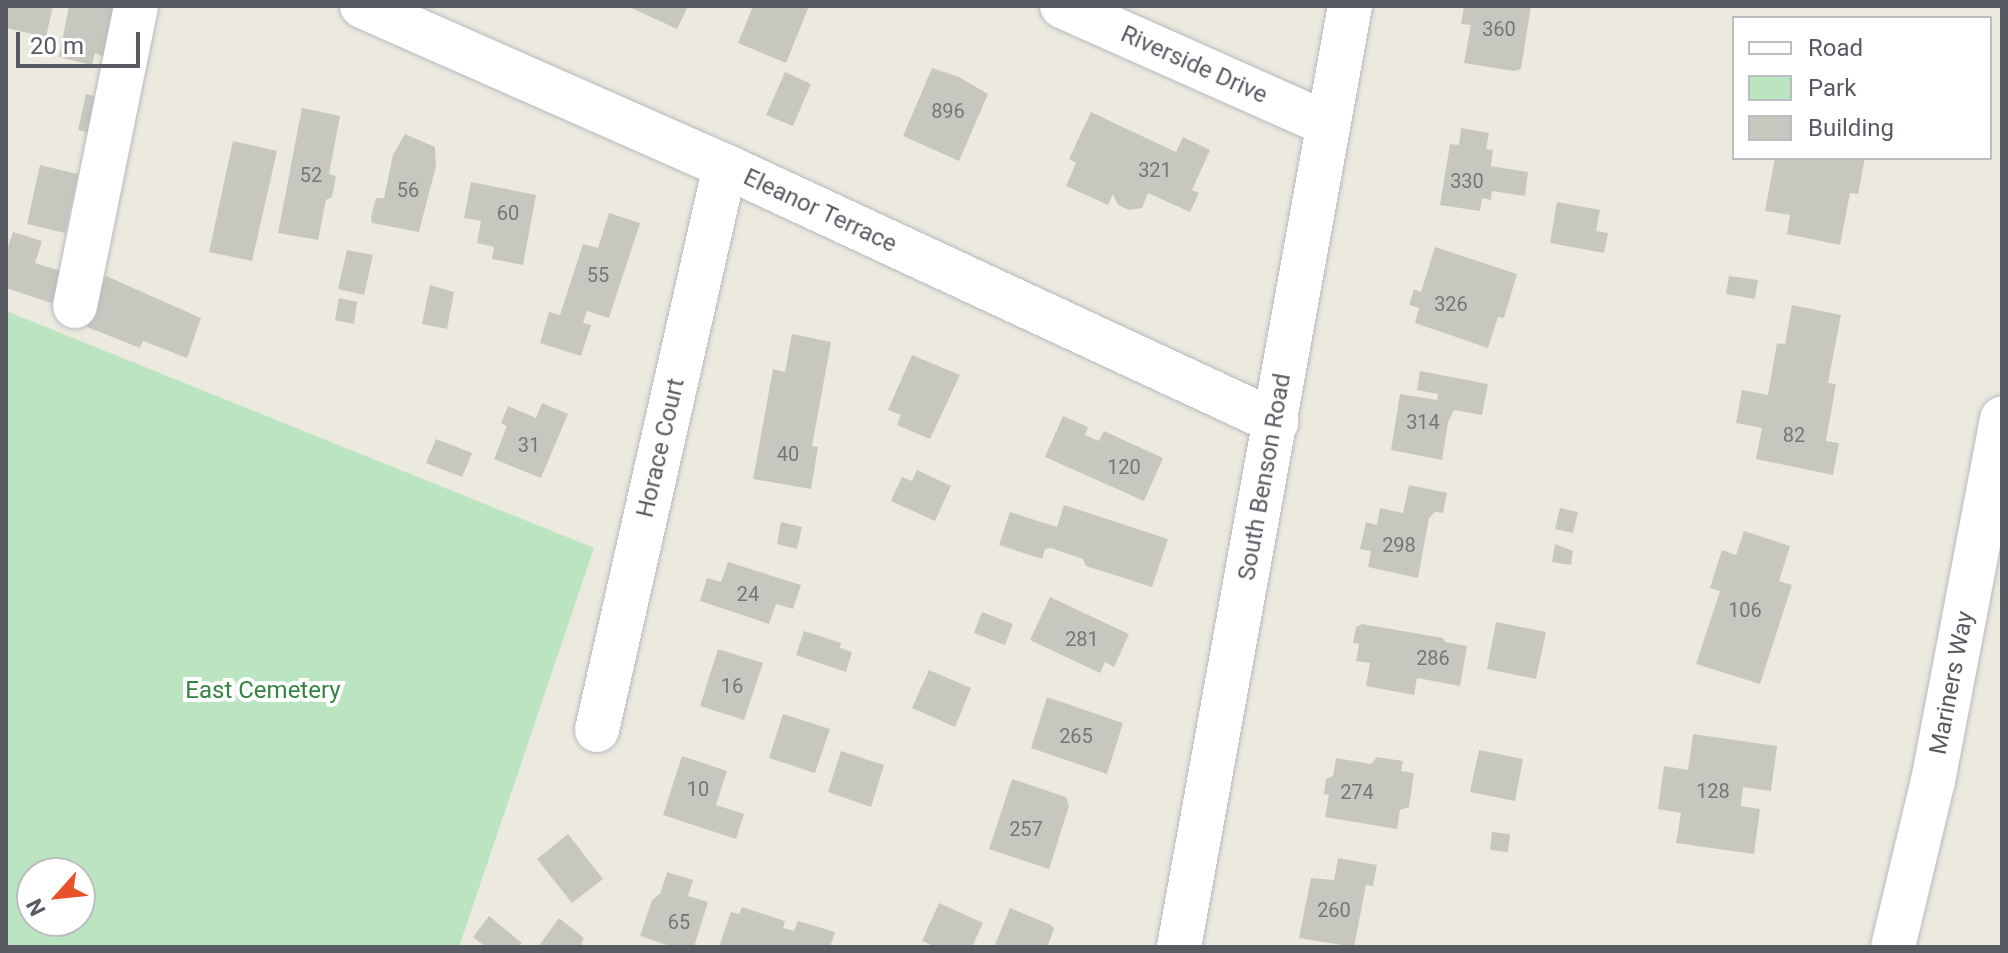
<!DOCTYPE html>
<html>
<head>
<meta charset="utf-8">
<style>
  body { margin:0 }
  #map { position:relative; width:2008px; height:953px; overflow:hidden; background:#eceadf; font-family:Roboto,sans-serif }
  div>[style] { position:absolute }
  .green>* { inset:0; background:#bbe4c0 }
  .building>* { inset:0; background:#c8c7bf }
  .roads { filter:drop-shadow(0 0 2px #b7b9bf) drop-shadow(0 0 2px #b7b9bf) }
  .minor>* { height:44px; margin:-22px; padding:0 22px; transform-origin:22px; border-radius:22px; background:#fff }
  span { translate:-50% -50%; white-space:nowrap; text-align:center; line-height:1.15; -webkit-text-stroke:8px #fff; paint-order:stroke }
  .number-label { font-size:20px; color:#747678 }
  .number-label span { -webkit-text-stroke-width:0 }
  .street-label { font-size:24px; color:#585b61 }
  .park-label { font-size:24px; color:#348442 }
  .frame { position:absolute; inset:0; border:8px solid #585b61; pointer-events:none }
  .legend { position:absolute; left:1732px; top:16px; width:260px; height:144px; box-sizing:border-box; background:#fff; border:2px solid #bcbdc0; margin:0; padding:10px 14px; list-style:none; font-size:24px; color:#585b61 }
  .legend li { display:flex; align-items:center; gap:16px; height:40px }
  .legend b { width:40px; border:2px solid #bcbdc0 }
  .north { position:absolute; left:16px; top:857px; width:80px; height:80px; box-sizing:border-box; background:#fff; border:2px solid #bcbdc0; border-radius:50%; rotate:243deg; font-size:22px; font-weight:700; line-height:32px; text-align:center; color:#585b61 }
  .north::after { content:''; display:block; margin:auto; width:28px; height:36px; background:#e85129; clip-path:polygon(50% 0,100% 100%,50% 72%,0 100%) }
  .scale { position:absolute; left:16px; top:32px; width:124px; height:36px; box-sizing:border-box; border:4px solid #585b61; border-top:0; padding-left:10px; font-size:24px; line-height:28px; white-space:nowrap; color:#585b61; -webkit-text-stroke:6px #fff; paint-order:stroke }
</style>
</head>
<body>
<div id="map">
  <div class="green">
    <div style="clip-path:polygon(evenodd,6px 311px,594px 548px,459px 947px,6px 947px,6px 311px,32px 873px,80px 873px,80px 921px,32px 921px,32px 873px)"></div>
  </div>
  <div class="building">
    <div style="clip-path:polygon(6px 6px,53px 6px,46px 37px,6px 28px)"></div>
    <div style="clip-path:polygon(69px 6px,116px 6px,111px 60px,95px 53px,92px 65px,59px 57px)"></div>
    <div style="clip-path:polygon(627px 6px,688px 6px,677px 29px)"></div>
    <div style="clip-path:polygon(753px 6px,809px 6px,786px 63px,738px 43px)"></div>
    <div style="clip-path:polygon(1464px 6px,1531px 6px,1521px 69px,1514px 71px,1464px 63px,1471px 25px,1461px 24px)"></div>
    <div style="clip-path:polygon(932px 68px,959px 77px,988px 94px,959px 161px,903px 136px)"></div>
    <div style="clip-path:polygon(785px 72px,811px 84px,793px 126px,766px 115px)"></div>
    <div style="clip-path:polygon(86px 94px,113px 100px,106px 136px,78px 130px)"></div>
    <div style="clip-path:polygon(302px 108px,340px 116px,329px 174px,336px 176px,332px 197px,326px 200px,318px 240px,278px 233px)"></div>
    <div style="clip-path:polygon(1091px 112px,1176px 152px,1183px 137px,1210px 150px,1192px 190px,1199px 193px,1190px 212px,1148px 193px,1142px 208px,1129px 210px,1118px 205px,1113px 194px,1108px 205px,1066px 186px,1076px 163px,1069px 159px)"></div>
    <div style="clip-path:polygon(1461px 128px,1489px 133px,1486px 149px,1493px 150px,1491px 166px,1528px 172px,1525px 196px,1492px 191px,1491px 200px,1482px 198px,1480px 211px,1440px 205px,1450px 144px,1459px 145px)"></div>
    <div style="clip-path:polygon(405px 134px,435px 147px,436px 166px,419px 232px,372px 223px,371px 217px,376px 198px,384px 198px,393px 155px)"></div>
    <div style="clip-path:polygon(233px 141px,277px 151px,252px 261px,209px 252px)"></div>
    <div style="clip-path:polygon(1775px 158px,1865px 158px,1858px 194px,1850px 193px,1840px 245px,1787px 234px,1790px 215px,1765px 211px)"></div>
    <div style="clip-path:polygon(40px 165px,78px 174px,65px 233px,27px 224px)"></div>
    <div style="clip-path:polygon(471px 182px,536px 195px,523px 265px,492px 259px,494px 247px,477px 243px,481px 221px,464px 218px)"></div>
    <div style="clip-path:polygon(1557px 202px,1600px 210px,1596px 231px,1608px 233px,1604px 253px,1550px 243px)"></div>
    <div style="clip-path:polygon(609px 213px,640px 223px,609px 318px,587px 311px,583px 323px,591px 325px,581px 356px,540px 343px,549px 312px,560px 315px,583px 244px,598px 248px)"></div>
    <div style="clip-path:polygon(13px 232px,42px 241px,35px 263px,64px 272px,54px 304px,6px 288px,6px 253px)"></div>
    <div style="clip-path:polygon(1435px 247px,1517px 274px,1504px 318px,1498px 317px,1488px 348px,1415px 323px,1419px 308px,1409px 305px,1414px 289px,1421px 292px)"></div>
    <div style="clip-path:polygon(347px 250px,373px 255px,364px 295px,338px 289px)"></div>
    <div style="clip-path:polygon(106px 276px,201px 318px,187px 358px,143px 341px,140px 348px,87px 327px)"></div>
    <div style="clip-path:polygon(1729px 276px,1758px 280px,1755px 299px,1726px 294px)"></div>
    <div style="clip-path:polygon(430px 285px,454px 292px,447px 329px,422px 324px)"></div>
    <div style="clip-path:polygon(339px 298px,357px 302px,354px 324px,335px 320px)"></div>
    <div style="clip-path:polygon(1792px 305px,1841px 315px,1828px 383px,1836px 384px,1826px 441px,1839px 443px,1833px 475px,1756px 459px,1762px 428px,1736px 423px,1742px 390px,1768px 395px,1777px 343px,1785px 344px)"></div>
    <div style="clip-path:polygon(792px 334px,831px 342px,812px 446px,818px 447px,811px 489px,753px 479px,773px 369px,785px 372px)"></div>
    <div style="clip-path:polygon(912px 355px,960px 375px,930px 439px,897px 425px,901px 415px,888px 410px)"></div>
    <div style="clip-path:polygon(1420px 371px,1488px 384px,1482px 415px,1454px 410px,1448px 422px,1442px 460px,1391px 450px,1400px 394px,1437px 400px,1438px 394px,1417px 390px)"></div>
    <div style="clip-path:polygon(542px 403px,568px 414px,541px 478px,494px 459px,507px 426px,501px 423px,508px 406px,536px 418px)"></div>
    <div style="clip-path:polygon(1063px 416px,1088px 427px,1085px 435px,1099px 441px,1104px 431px,1163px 458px,1144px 501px,1045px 457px)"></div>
    <div style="clip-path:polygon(436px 439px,472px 453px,462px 477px,426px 463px)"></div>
    <div style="clip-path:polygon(917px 470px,951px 486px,935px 521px,891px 501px,902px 477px,912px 481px)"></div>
    <div style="clip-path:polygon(1409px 485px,1447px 493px,1443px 513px,1435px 512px,1429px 518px,1418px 578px,1368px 567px,1371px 551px,1360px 549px,1366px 522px,1377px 525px,1380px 508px,1403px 513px)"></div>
    <div style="clip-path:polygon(1064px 505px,1168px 539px,1152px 587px,1086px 566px,1083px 559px,1051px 548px,1045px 549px,1042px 559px,999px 545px,1010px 512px,1057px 527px)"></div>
    <div style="clip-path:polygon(1560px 508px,1578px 512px,1573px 533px,1555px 529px)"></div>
    <div style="clip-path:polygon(781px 522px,802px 527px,797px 549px,777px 544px)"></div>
    <div style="clip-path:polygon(1744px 531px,1790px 546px,1779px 581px,1792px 585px,1760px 684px,1696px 664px,1720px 591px,1710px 588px,1722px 550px,1736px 555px)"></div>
    <div style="clip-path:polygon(1555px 544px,1573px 551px,1571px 565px,1552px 562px)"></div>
    <div style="clip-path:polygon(728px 562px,801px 585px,793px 609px,776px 604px,769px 624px,700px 601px,707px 578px,721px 582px)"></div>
    <div style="clip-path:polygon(1050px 597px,1129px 634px,1114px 667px,1105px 662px,1100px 673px,1030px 640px)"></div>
    <div style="clip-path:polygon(982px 612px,1013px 624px,1005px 645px,974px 633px)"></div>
    <div style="clip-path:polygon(1496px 622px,1546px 632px,1536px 679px,1487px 669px)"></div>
    <div style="clip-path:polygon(1362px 624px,1443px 638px,1445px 642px,1467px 646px,1460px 686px,1417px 678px,1414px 695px,1366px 686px,1370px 663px,1356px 661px,1359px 644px,1353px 643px,1356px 627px)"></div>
    <div style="clip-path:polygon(804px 631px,841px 643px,840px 648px,852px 652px,846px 672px,796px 655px)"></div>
    <div style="clip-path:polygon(718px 649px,763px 663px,744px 720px,700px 706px)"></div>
    <div style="clip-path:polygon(929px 670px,971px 688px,955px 727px,912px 708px)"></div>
    <div style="clip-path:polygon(1047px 697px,1123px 723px,1107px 774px,1031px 748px)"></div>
    <div style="clip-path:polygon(783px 714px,830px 729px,815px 773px,769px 758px)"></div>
    <div style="clip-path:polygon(1693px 734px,1777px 746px,1771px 791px,1743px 787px,1741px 806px,1760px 809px,1754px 854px,1676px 843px,1681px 813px,1658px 809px,1664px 766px,1688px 770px)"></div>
    <div style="clip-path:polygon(1479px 750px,1523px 759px,1515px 801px,1470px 792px)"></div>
    <div style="clip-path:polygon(841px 751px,884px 765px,871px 807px,828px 792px)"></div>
    <div style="clip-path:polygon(682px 756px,727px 771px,716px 805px,744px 814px,736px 839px,663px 815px)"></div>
    <div style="clip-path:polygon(1377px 757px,1403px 761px,1401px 771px,1414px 773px,1409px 807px,1400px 810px,1397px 829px,1325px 817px,1329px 795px,1324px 794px,1326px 779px,1333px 776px,1336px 758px,1371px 764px)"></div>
    <div style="clip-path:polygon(1012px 779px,1066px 797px,1069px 806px,1049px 869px,989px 849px)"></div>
    <div style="clip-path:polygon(1492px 832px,1510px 834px,1508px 852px,1490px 850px)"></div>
    <div style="clip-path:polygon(568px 834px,603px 879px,572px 903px,537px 859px)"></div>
    <div style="clip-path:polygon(1338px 858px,1377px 865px,1373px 886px,1366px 885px,1354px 947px,1299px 938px,1311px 878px,1334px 880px)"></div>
    <div style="clip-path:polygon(667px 872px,693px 880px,688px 896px,708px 902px,694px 947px,673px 947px,640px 936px,652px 900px,660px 894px)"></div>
    <div style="clip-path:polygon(939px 903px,983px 923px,972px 947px,936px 947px,922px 941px)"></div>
    <div style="clip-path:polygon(742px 907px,785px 921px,783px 928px,794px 931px,798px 921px,835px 932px,830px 947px,719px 947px,731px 912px,739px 914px)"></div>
    <div style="clip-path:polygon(1010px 908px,1051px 925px,1054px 929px,1047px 947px,994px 947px)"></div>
    <div style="clip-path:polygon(489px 916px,522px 943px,518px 947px,486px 947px,473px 937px)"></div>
    <div style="clip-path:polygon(559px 918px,584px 938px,581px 944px,586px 947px,538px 947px)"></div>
  </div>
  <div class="roads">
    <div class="minor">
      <div style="left:362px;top:6px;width:397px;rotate:23.8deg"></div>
      <div style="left:725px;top:166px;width:608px;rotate:24.92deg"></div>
      <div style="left:1062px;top:6px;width:290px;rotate:24deg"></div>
      <div style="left:75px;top:306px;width:306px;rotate:-78.5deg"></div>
      <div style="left:597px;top:730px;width:578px;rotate:-77.21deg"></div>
      <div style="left:1179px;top:947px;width:956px;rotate:-79.7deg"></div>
      <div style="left:1893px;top:947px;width:171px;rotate:-76.5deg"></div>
      <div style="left:1933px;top:781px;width:369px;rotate:-79.2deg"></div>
    </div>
  </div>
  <div class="number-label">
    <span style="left:1499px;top:29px">360</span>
    <span style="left:948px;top:111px">896</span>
    <span style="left:1155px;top:170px">321</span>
    <span style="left:311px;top:175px">52</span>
    <span style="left:1467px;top:181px">330</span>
    <span style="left:408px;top:190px">56</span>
    <span style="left:508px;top:213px">60</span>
    <span style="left:598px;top:275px">55</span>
    <span style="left:1451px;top:304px">326</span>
    <span style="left:1423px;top:422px">314</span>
    <span style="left:1794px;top:435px">82</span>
    <span style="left:529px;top:445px">31</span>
    <span style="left:788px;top:454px">40</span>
    <span style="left:1124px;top:467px">120</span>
    <span style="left:1399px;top:545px">298</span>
    <span style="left:748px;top:594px">24</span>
    <span style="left:1745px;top:610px">106</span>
    <span style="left:1082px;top:639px">281</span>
    <span style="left:1433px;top:658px">286</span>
    <span style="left:732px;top:686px">16</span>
    <span style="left:1076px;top:736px">265</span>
    <span style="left:698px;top:789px">10</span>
    <span style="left:1713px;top:791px">128</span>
    <span style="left:1357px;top:792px">274</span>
    <span style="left:1026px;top:829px">257</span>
    <span style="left:1334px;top:910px">260</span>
    <span style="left:679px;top:922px">65</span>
  </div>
  <div class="street-label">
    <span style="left:1194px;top:65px;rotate:24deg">Riverside Drive</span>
    <span style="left:820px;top:211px;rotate:25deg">Eleanor Terrace</span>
    <span style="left:661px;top:448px;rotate:-77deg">Horace Court</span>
    <span style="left:1265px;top:477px;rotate:-80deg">South Benson Road</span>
    <span style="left:1952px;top:683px;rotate:-79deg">Mariners Way</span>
  </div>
  <div class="park-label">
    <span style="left:263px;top:691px">East Cemetery</span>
  </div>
  <div class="frame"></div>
  <ul class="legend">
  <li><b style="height:10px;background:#fff"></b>Road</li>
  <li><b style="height:22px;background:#bbe4c0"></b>Park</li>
  <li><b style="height:22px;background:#c8c7bf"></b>Building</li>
  </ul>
  <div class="north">N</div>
  <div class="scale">20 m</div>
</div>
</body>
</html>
